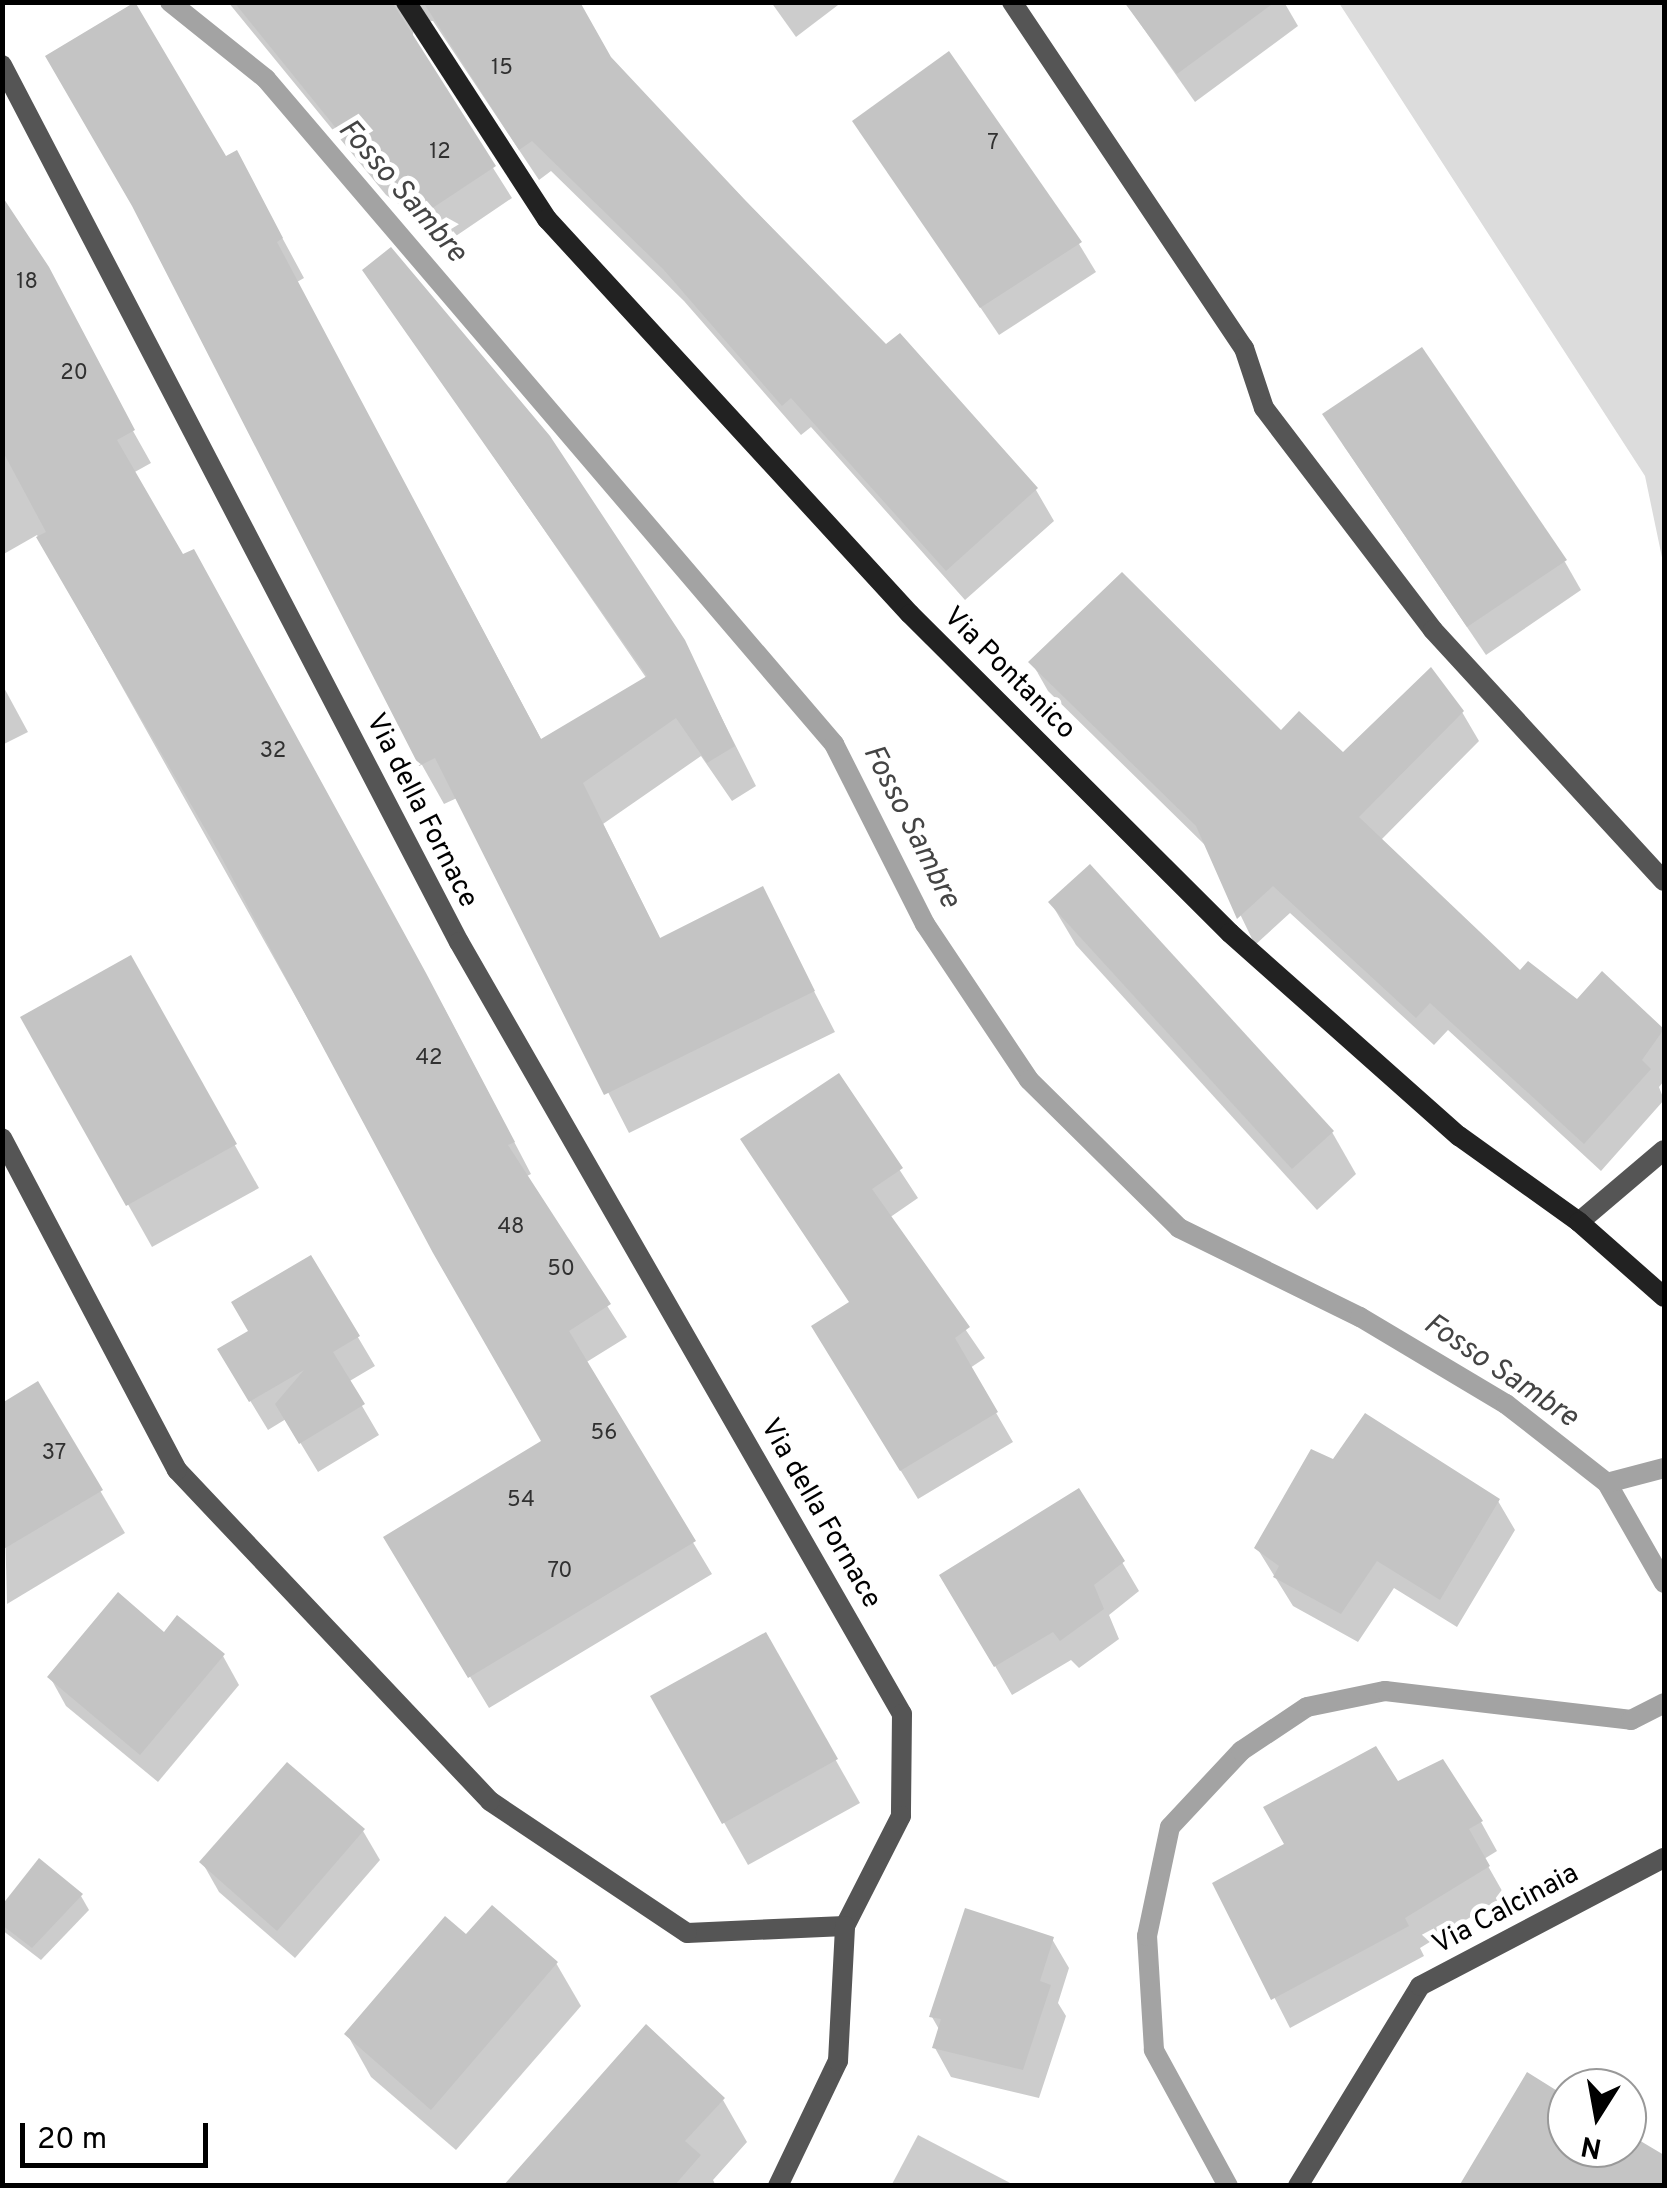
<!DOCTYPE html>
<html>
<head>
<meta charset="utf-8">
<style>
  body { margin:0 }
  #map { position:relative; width:1667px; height:2188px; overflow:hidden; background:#fff; font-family:Overpass,sans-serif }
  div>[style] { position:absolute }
  .green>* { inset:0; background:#dcdcdc }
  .shadow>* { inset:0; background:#0003 }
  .stream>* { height:20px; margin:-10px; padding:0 10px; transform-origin:10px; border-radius:10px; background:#a3a3a3 }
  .building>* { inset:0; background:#c4c4c4 }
  .street>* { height:20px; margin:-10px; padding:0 10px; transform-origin:10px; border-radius:10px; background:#555 }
  .secondary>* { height:20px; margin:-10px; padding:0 10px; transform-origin:10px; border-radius:10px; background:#222 }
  span { translate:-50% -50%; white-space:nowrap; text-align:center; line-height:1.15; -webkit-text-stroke:10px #fff; paint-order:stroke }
  .number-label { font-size:22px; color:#313131 }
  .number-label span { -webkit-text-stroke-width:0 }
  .street-label { font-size:28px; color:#000 }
  .water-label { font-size:30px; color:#444; font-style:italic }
  .frame { position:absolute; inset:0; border:5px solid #000; pointer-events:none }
  .north { position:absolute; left:1547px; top:2068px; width:100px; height:100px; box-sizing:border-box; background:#fff; border:2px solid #999; border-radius:50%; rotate:191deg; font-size:28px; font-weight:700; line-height:40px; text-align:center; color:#000 }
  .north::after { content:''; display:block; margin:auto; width:35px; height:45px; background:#000; clip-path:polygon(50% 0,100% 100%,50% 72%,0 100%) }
  .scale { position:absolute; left:20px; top:2123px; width:188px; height:45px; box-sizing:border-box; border:5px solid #000; border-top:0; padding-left:12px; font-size:30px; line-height:35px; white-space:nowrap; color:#000; -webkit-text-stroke:8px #fff; paint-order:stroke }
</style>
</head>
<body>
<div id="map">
  <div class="green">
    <div style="clip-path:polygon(1339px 3px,1664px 3px,1664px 567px,1645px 476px)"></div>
  </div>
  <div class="shadow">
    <div style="clip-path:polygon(228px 2px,576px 2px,609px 59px,886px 347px,1036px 490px,1054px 521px,965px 600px,811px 427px,801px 435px,684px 301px,551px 171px,539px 180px,433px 21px,415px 22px,412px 40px,512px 198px,450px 240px,386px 195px)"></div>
    <div style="clip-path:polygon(771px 2px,842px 2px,796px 37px)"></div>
    <div style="clip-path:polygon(1125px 2px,1284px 2px,1298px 26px,1195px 102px)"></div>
    <div style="clip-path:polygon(855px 122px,1079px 244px,1096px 272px,999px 335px)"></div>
    <div style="clip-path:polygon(225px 160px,258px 193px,304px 278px,297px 282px,542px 741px,647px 679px,365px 270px,683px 641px,756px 786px,732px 801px,701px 756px,603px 824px,661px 940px,762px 890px,835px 1032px,629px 1133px,457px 798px,444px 804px,422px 765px,137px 208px)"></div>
    <div style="clip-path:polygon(2px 198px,151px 463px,133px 473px,444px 1008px,531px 1174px,525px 1177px,627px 1337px,585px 1363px,712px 1574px,489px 1708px,405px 1569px,545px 1442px,37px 535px,2px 555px)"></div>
    <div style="clip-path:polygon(1342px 443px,1565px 562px,1581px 590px,1486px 655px)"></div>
    <div style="clip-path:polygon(1032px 663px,1343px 756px,1462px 712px,1479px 741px,1380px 841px,1520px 974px,1577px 1002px,1602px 974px,1664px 1032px,1664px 1081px,1659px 1087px,1664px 1100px,1601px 1171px,1448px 1030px,1434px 1045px,1290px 913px,1255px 945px,1208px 848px,1048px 691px)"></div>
    <div style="clip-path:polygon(2px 684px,28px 732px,2px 745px)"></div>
    <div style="clip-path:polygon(1051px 903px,1332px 1132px,1356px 1174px,1317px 1210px,1076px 945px)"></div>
    <div style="clip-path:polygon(130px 959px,259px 1188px,152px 1247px,23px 1018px)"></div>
    <div style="clip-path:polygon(838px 1076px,918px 1198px,889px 1218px,985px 1358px,970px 1368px,1013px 1442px,918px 1499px,831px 1356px,851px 1304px)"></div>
    <div style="clip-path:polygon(311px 1258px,375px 1366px,348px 1382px,379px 1435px,318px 1472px,286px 1419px,268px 1430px,237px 1379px,251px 1332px)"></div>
    <div style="clip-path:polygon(38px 1385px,125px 1533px,7px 1604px,2px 1406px)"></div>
    <div style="clip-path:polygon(1334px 1462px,1498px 1501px,1515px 1530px,1457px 1627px,1394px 1588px,1358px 1642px,1293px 1606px,1257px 1548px)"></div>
    <div style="clip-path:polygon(1122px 1562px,1139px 1591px,1109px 1615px,1119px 1639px,1079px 1668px,1071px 1660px,1012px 1695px,942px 1575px)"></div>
    <div style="clip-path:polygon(164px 1635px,223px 1656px,239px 1685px,158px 1782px,66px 1706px,50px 1677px)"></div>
    <div style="clip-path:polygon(765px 1635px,860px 1803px,748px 1865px,653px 1697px)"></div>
    <div style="clip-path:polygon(1397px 1784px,1481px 1822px,1497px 1851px,1484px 1859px,1505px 1896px,1420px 1948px,1424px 1956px,1290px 2028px,1216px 1884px)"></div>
    <div style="clip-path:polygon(363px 1831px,380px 1860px,295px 1958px,219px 1892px,202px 1862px)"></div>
    <div style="clip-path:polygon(81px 1896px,89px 1910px,41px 1960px,2px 1930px,2px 1909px)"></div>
    <div style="clip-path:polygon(467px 1938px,556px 1963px,581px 2006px,456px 2150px,371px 2077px,347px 2034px)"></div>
    <div style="clip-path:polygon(1052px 1939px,1069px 1968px,1058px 2003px,1066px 2016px,1039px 2098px,951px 2077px,935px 2048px,940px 2031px,932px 2017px)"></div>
    <div style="clip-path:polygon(723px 2100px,747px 2142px,713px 2180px,716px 2186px,509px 2186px)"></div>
    <div style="clip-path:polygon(918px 2135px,1016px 2186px,891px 2186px)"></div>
  </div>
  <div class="stream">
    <div style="left:170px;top:2px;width:123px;rotate:38.7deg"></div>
    <div style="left:266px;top:79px;width:875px;rotate:49.5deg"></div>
    <div style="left:834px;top:744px;width:202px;rotate:63.2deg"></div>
    <div style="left:925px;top:924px;width:187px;rotate:56.3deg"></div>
    <div style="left:1029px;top:1080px;width:211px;rotate:44.6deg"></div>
    <div style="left:1179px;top:1228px;width:202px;rotate:26.2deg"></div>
    <div style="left:1360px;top:1317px;width:170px;rotate:30.8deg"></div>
    <div style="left:1506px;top:1404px;width:128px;rotate:38deg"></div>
    <div style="left:1607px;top:1483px;width:115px;rotate:60.3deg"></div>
    <div style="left:1607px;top:1483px;width:59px;rotate:-14.7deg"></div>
    <div style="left:1228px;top:2186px;width:155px;rotate:-118.6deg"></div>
    <div style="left:1154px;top:2050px;width:114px;rotate:-93.5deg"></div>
    <div style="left:1147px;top:1936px;width:111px;rotate:-78.1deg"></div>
    <div style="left:1170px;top:1827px;width:104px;rotate:-46.9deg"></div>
    <div style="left:1241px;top:1751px;width:79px;rotate:-33.7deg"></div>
    <div style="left:1307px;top:1707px;width:80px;rotate:-11.6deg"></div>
    <div style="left:1385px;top:1691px;width:248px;rotate:6.7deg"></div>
    <div style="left:1631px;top:1720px;width:37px;rotate:-27deg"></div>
  </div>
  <div class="building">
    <div style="clip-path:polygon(135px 2px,226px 156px,237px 150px,283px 238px,277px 242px,541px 739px,647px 676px,362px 270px,391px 247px,550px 436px,685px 640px,735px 746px,707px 763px,676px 718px,583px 783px,660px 938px,763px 886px,815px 991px,604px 1095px,435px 758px,419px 766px,132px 206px,45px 56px)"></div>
    <div style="clip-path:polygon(234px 2px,392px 2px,496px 166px,431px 209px,365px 164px)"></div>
    <div style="clip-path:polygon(423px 2px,580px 2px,611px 57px,744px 199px,886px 344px,900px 333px,1038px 488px,946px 571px,791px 398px,782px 406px,663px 269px,532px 141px,519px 150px)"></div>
    <div style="clip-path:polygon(1124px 2px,1275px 2px,1177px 74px)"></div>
    <div style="clip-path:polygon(949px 51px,1082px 242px,980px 308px,852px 121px)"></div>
    <div style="clip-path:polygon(2px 196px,49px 267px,135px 430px,117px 440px,183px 554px,194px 549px,426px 973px,515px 1142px,508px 1145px,611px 1304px,569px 1331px,696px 1541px,468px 1678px,383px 1537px,541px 1441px,433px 1253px,218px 851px,36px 537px,46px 532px,2px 450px)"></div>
    <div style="clip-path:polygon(1422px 347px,1567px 560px,1467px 627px,1322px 414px)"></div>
    <div style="clip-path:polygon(1122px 572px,1281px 730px,1299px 711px,1343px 752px,1431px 667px,1464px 711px,1359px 817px,1520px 970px,1528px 961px,1577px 999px,1602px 971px,1664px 1029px,1642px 1060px,1651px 1069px,1584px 1144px,1430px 1003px,1416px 1018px,1273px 886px,1237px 919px,1196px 826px,1028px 662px)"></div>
    <div style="clip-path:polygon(1090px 864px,1334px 1131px,1292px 1169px,1048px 902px)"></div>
    <div style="clip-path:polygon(131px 955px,237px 1144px,126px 1206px,20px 1017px)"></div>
    <div style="clip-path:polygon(839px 1073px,903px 1168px,872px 1189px,970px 1327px,955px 1338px,998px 1412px,900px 1471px,811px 1326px,849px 1302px,740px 1139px)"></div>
    <div style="clip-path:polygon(311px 1255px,360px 1336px,333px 1352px,365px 1404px,299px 1444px,275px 1404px,304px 1370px,249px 1402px,217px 1349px,248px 1331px,231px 1302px)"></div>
    <div style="clip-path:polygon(38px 1381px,103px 1490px,2px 1550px,2px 1403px)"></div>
    <div style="clip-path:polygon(1365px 1413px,1500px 1499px,1440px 1600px,1377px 1561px,1341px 1614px,1273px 1577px,1279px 1566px,1254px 1548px,1311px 1449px,1333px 1459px)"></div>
    <div style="clip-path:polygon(1079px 1488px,1125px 1561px,1094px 1585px,1104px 1609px,1060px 1641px,1053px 1632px,994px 1667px,939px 1575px)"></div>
    <div style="clip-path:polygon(118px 1592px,164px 1632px,177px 1615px,225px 1654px,140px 1755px,47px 1677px)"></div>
    <div style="clip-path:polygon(766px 1632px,838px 1759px,722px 1824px,650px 1696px)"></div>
    <div style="clip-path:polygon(1376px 1746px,1398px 1781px,1443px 1759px,1483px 1821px,1469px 1829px,1490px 1866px,1405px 1918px,1409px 1926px,1271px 2000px,1212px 1883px,1284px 1844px,1263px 1807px)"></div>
    <div style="clip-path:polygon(287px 1762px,365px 1829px,277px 1931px,199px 1862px)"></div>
    <div style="clip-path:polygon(39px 1858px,83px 1894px,32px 1948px,2px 1925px,2px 1905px)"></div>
    <div style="clip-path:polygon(492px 1905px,558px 1962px,431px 2110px,344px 2034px,445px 1916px,466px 1934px)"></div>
    <div style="clip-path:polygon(965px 1908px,1054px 1937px,1040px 1981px,1051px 1985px,1023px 2070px,932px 2048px,941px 2019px,929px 2017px)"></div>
    <div style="clip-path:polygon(646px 2024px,725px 2098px,685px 2141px,701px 2155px,674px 2186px,503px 2186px)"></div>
    <div style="clip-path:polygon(1527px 2072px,1567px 2097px,1567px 2148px,1627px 2148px,1627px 2133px,1664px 2155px,1664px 2186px,1459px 2186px)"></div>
  </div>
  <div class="street">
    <div style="left:1012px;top:2px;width:417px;rotate:56.2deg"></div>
    <div style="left:1244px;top:348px;width:63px;rotate:71.6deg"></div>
    <div style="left:1264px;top:408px;width:279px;rotate:52.7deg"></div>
    <div style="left:1433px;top:630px;width:341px;rotate:47.4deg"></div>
    <div style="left:2px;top:65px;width:989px;rotate:62.48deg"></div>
    <div style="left:459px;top:942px;width:890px;rotate:60.15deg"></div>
    <div style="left:902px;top:1714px;width:102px;rotate:90.6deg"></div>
    <div style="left:901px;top:1816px;width:123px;rotate:117deg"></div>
    <div style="left:845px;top:1926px;width:158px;rotate:177.5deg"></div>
    <div style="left:687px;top:1933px;width:237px;rotate:-146.2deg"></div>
    <div style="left:490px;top:1801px;width:456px;rotate:-133.4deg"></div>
    <div style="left:177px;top:1470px;width:375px;rotate:-117.8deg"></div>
    <div style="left:1579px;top:1222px;width:111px;rotate:-40.3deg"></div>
    <div style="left:778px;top:2186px;width:139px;rotate:-64.4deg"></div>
    <div style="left:838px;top:2061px;width:135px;rotate:-87deg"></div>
    <div style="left:1298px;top:2186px;width:234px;rotate:-58.6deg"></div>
    <div style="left:1420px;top:1986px;width:276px;rotate:-27.7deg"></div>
  </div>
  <div class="secondary">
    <div style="left:406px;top:2px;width:259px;rotate:57deg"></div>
    <div style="left:547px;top:219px;width:536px;rotate:47.42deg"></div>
    <div style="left:910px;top:614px;width:452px;rotate:44.9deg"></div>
    <div style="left:1230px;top:933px;width:306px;rotate:41.6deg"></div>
    <div style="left:1459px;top:1136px;width:148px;rotate:35.6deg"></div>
    <div style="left:1579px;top:1222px;width:113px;rotate:41.4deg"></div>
  </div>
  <div class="number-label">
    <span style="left:502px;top:69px">15</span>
    <span style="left:993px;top:144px">7</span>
    <span style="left:440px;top:153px">12</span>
    <span style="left:27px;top:283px">18</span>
    <span style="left:74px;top:374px">20</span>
    <span style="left:273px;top:752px">32</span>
    <span style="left:429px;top:1059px">42</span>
    <span style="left:511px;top:1228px">48</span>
    <span style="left:561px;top:1270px">50</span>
    <span style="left:604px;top:1434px">56</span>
    <span style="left:54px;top:1454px">37</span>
    <span style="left:521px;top:1501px">54</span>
    <span style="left:560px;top:1572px">70</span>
  </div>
  <div class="street-label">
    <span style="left:1009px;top:674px;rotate:45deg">Via Pontanico</span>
    <span style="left:421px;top:811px;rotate:63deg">Via della Fornace</span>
    <span style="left:820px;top:1514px;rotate:60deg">Via della Fornace</span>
    <span style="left:1506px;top:1910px;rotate:-28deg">Via Calcinaia</span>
  </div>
  <div class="water-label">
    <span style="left:401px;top:192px;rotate:49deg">Fosso Sambre</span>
    <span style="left:910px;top:827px;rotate:63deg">Fosso Sambre</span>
    <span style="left:1500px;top:1372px;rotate:34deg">Fosso Sambre</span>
  </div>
  <div class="frame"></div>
  <div class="north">N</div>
  <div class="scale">20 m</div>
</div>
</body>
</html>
